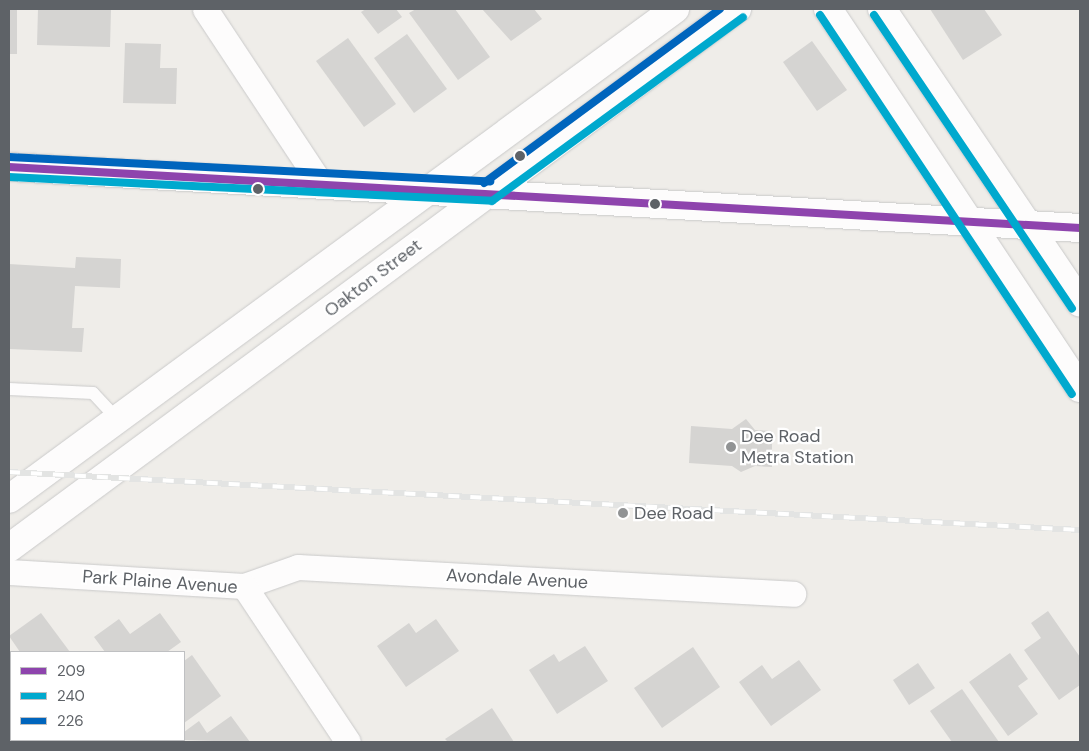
<!DOCTYPE html>
<html>
<head>
<meta charset="utf-8">
<style>
  body { margin:0 }
  #map { position:relative; width:1089px; height:751px; overflow:hidden; background:#efede9; font-family:"DM Sans",sans-serif }
  div>[style] { position:absolute }
  .building>* { inset:0; background:#d5d4d2 }
  .roads { filter:drop-shadow(0 0 1px #cacaca) drop-shadow(0 0 1px #cacaca) }
  .lane>* { height:12px; margin:-6px; padding:0 6px; transform-origin:6px; border-radius:6px; background:#fdfcfc }
  .street>* { height:25px; margin:-12.5px; padding:0 12.5px; transform-origin:12.5px; border-radius:12.5px; background:#fdfcfc }
  .secondary>* { height:28px; margin:-14px; padding:0 14px; transform-origin:14px; border-radius:14px; background:#fdfcfc }
  .rail>* { height:5.5px; margin-top:-2.75px; transform-origin:0; background:repeating-linear-gradient(90deg,#fff 0 11px,#e3e4e3 0 22px); box-sizing:border-box; border-block:1px solid #e3e4e3 }
  .bus-1>* { height:8px; margin:-4px; padding:0 4px; transform-origin:4px; border-radius:4px; background:#8e44ad }
  .bus-2>* { height:8px; margin:-4px; padding:0 4px; transform-origin:4px; border-radius:4px; background:#00a9ce }
  .bus-3>* { height:8px; margin:-4px; padding:0 4px; transform-origin:4px; border-radius:4px; background:#0065bd }
  .dots>* { width:14px; height:14px; translate:-50% -50%; box-sizing:border-box; border:2px solid #fff; border-radius:50% }
  span { translate:-50% -50%; white-space:nowrap; text-align:center; line-height:1.15; -webkit-text-stroke:4.5px #fff; paint-order:stroke }
  .street-label { font-size:18px; color:#5e6267 }
  .poi-label { font-size:18px; color:#5e6267 }
  .left { translate:0 -50%; text-align:left }
  .frame { position:absolute; inset:0; border:10px solid #5e6267; pointer-events:none }
  .legend { position:absolute; left:10px; top:651px; width:175px; height:90px; box-sizing:border-box; background:#fff; border:1px solid #bfc0c2; margin:0; padding:6px 9px; list-style:none; font-size:15px; color:#5e6267 }
  .legend li { display:flex; align-items:center; gap:10px; height:25px }
  .legend b { width:25px; border:1px solid #bfc0c2 }
</style>
</head>
<body>
<div id="map">
  <div class="building">
    <div style="clip-path:polygon(9px 9px,17px 9px,17px 54px,9px 54px)"></div>
    <div style="clip-path:polygon(38px 9px,111px 9px,110px 47px,37px 45px)"></div>
    <div style="clip-path:polygon(366px 9px,396px 9px,402px 17px,378px 34px,361px 12px)"></div>
    <div style="clip-path:polygon(416px 9px,455px 9px,490px 57px,458px 80px,409px 13px)"></div>
    <div style="clip-path:polygon(482px 9px,534px 9px,542px 19px,511px 41px)"></div>
    <div style="clip-path:polygon(930px 9px,984px 9px,1002px 35px,963px 60px)"></div>
    <div style="clip-path:polygon(407px 34px,447px 89px,414px 113px,374px 58px)"></div>
    <div style="clip-path:polygon(348px 38px,396px 104px,364px 127px,316px 61px)"></div>
    <div style="clip-path:polygon(812px 41px,847px 90px,817px 111px,783px 62px)"></div>
    <div style="clip-path:polygon(125px 43px,161px 44px,160px 68px,177px 68px,176px 104px,123px 103px)"></div>
    <div style="clip-path:polygon(76px 257px,121px 259px,120px 288px,75px 286px,72px 328px,84px 328px,82px 352px,9px 349px,9px 264px,75px 268px)"></div>
    <div style="clip-path:polygon(746px 419px,755px 430px,772px 431px,772px 467px,755px 466px,741px 472px,732px 466px,689px 463px,691px 426px,732px 429px)"></div>
    <div style="clip-path:polygon(1048px 611px,1080px 657px,1080px 685px,1059px 700px,1024px 650px,1041px 638px,1031px 623px)"></div>
    <div style="clip-path:polygon(41px 613px,70px 652px,20px 652px,9px 636px)"></div>
    <div style="clip-path:polygon(160px 613px,181px 642px,167px 652px,105px 652px,94px 637px,119px 619px,130px 634px)"></div>
    <div style="clip-path:polygon(436px 619px,459px 651px,406px 687px,377px 646px,409px 623px,416px 633px)"></div>
    <div style="clip-path:polygon(585px 646px,608px 681px,557px 714px,529px 670px,554px 654px,559px 662px)"></div>
    <div style="clip-path:polygon(693px 647px,720px 687px,662px 728px,634px 688px)"></div>
    <div style="clip-path:polygon(1010px 653px,1028px 679px,1018px 686px,1038px 714px,1008px 736px,969px 682px)"></div>
    <div style="clip-path:polygon(192px 655px,221px 696px,184px 723px,184px 661px)"></div>
    <div style="clip-path:polygon(799px 660px,821px 690px,771px 726px,739px 682px,762px 665px,772px 679px)"></div>
    <div style="clip-path:polygon(918px 663px,935px 688px,909px 705px,893px 680px)"></div>
    <div style="clip-path:polygon(9px 675px,11px 678px,9px 722px)"></div>
    <div style="clip-path:polygon(962px 689px,999px 742px,952px 742px,930px 711px)"></div>
    <div style="clip-path:polygon(492px 708px,514px 742px,448px 742px,445px 739px)"></div>
    <div style="clip-path:polygon(231px 716px,250px 742px,178px 740px,184px 740px,184px 732px,199px 721px,207px 733px)"></div>
    <div style="clip-path:polygon(11px 731px,11px 740px,20px 742px,9px 742px)"></div>
    <div style="clip-path:polygon(71px 740px,83px 740px,85px 742px,67px 742px)"></div>
    <div style="clip-path:polygon(99px 740px,126px 740px,122px 742px)"></div>
  </div>
  <div class="roads">
    <div class="lane">
      <div style="left:9px;top:389px;width:84px;rotate:2.7deg"></div>
      <div style="left:93px;top:393px;width:35px;rotate:47deg"></div>
    </div>
    <div class="street">
      <div style="left:205px;top:9px;width:209px;rotate:56.5deg"></div>
      <div style="left:9px;top:572px;width:235px;rotate:3.4deg"></div>
      <div style="left:244px;top:586px;width:57px;rotate:-19.4deg"></div>
      <div style="left:298px;top:567px;width:496px;rotate:3.1deg"></div>
      <div style="left:244px;top:586px;width:187px;rotate:56.3deg"></div>
    </div>
    <div class="secondary">
      <div style="left:828px;top:9px;width:455px;rotate:56.4deg"></div>
      <div style="left:882px;top:9px;width:354px;rotate:56deg"></div>
      <div style="left:9px;top:167px;width:1073px;rotate:3.26deg"></div>
      <div style="left:9px;top:499px;width:827px;rotate:-36.34deg"></div>
      <div style="left:9px;top:548px;width:906px;rotate:-36.52deg"></div>
    </div>
  </div>
  <div class="rail">
    <div style="left:9px;top:472px;width:1073px;rotate:3.1deg"></div>
  </div>
  <div class="bus-1">
    <div style="left:9px;top:167px;width:1073px;rotate:3.26deg"></div>
  </div>
  <div class="bus-2">
    <div style="left:820px;top:15px;width:455px;rotate:56.4deg"></div>
    <div style="left:874px;top:15px;width:354px;rotate:56deg"></div>
    <div style="left:9px;top:177px;width:484px;rotate:2.8deg"></div>
    <div style="left:492px;top:201px;width:311px;rotate:-36.2deg"></div>
  </div>
  <div class="bus-3">
    <div style="left:9px;top:157px;width:482px;rotate:2.9deg"></div>
    <div style="left:484px;top:183px;width:293px;rotate:-36.4deg"></div>
  </div>
  <div class="dots">
    <div style="left:520px;top:156px;background:#5e6267"></div>
    <div style="left:258px;top:189px;background:#5e6267"></div>
    <div style="left:655px;top:204px;background:#5e6267"></div>
    <div style="left:731px;top:447px;background:#919394"></div>
    <div style="left:623px;top:513px;background:#919394"></div>
  </div>
  <div class="street-label">
    <span style="left:373px;top:278px;rotate:-37deg">Oakton Street</span>
    <span style="left:517px;top:579px;rotate:3deg">Avondale Avenue</span>
    <span style="left:160px;top:582px;rotate:4deg">Park Plaine Avenue</span>
  </div>
  <div class="poi-label">
    <span class="left" style="left:741px;top:447px">Dee Road<br>Metra Station</span>
    <span class="left" style="left:634px;top:513px">Dee Road</span>
  </div>
  <div class="frame"></div>
  <ul class="legend">
  <li><b style="height:6px;background:#8e44ad"></b>209</li>
  <li><b style="height:6px;background:#00a9ce"></b>240</li>
  <li><b style="height:6px;background:#0065bd"></b>226</li>
  </ul>
</div>
</body>
</html>
